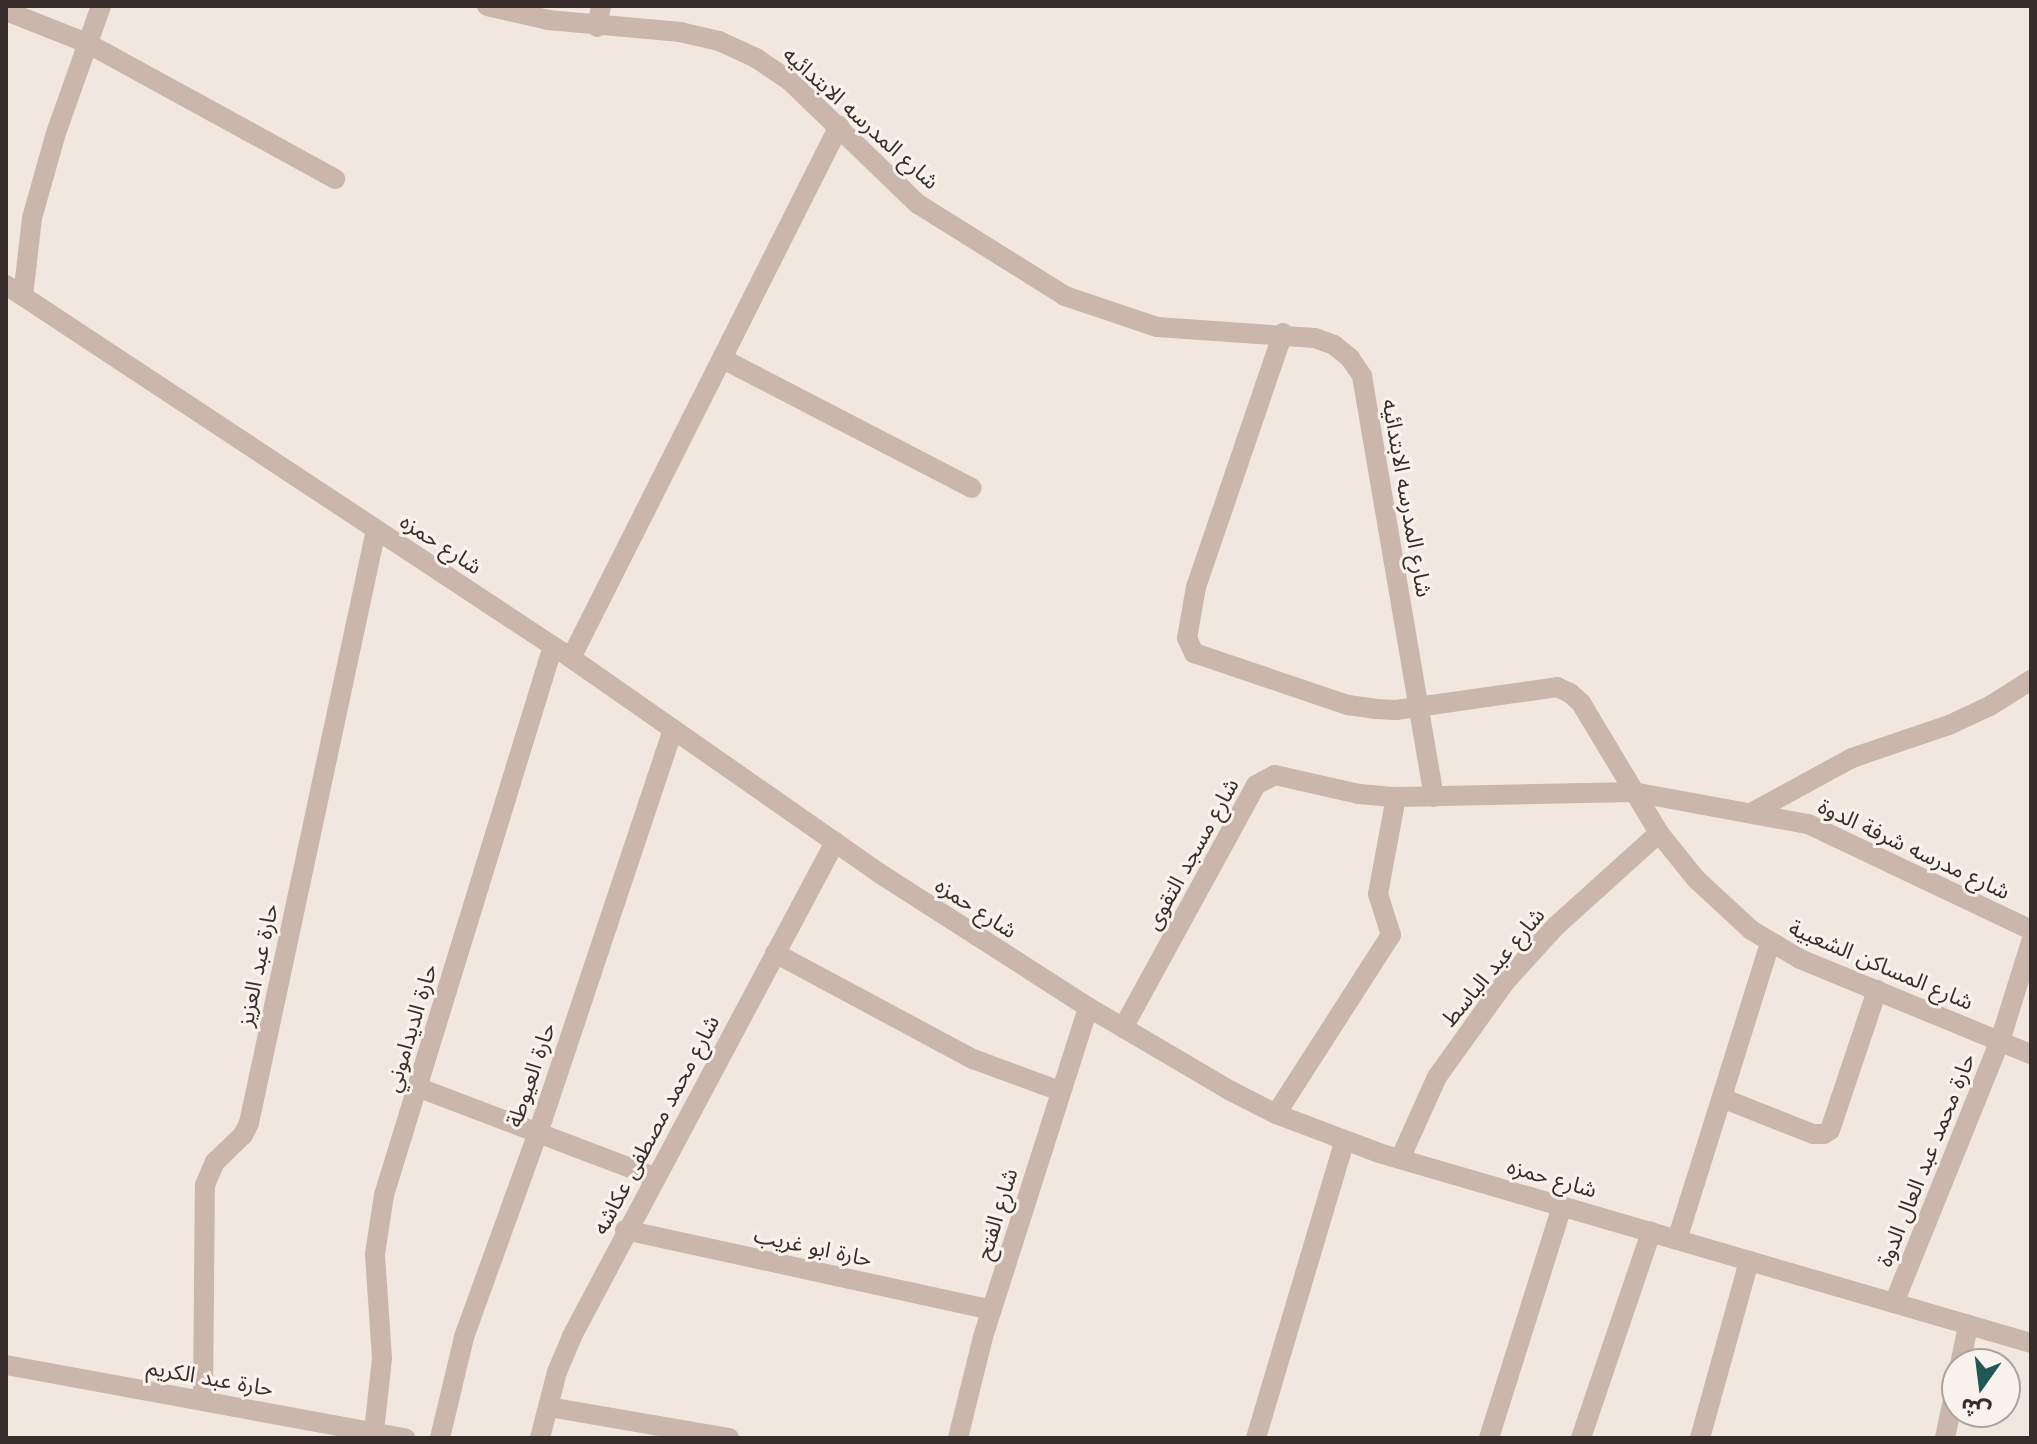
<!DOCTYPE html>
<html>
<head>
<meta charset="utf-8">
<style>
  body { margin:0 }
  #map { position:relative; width:2037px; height:1444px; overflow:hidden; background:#f2e7df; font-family:Jost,"Noto Sans Arabic",sans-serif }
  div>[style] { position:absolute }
  .minor>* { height:20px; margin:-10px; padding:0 10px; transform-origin:10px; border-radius:10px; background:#cab6ab }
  span { translate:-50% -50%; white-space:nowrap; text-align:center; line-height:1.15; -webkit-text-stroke:6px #faf2ec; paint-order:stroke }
  .street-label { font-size:22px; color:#382d2a }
  .frame { position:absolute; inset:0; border:8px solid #382d2a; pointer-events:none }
  .north { position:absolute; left:1941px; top:1348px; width:80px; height:80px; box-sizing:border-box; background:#faf2ec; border:2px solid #aca39e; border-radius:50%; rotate:194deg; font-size:22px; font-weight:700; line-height:32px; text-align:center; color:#382d2a }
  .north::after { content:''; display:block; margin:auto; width:28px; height:36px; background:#215856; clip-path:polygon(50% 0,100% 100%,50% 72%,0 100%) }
</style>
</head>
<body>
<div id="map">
  <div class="minor">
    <div style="left:487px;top:6px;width:63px;rotate:12.9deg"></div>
    <div style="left:548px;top:20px;width:133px;rotate:5.2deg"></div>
    <div style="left:680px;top:32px;width:40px;rotate:13deg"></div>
    <div style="left:719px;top:41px;width:41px;rotate:24.7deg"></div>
    <div style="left:756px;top:58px;width:41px;rotate:34.1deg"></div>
    <div style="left:790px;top:81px;width:178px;rotate:43.9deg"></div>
    <div style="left:918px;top:204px;width:173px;rotate:32deg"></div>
    <div style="left:1065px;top:296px;width:97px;rotate:18.6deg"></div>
    <div style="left:1157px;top:327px;width:158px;rotate:4deg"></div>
    <div style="left:1315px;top:338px;width:20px;rotate:20deg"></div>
    <div style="left:1334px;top:345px;width:21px;rotate:39deg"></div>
    <div style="left:1350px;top:358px;width:22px;rotate:56deg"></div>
    <div style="left:1362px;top:376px;width:427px;rotate:80.3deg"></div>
    <div style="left:6px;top:11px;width:87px;rotate:21.6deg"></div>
    <div style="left:87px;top:43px;width:283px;rotate:28.7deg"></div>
    <div style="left:597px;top:27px;width:21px;rotate:-79deg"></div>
    <div style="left:6px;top:285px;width:677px;rotate:33.43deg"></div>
    <div style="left:571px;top:658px;width:376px;rotate:34.9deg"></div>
    <div style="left:879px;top:873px;width:248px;rotate:32.7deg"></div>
    <div style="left:1088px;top:1007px;width:164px;rotate:30.5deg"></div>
    <div style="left:1229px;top:1090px;width:53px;rotate:27.1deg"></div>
    <div style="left:1276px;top:1114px;width:110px;rotate:20.7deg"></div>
    <div style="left:1379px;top:1153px;width:679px;rotate:16.25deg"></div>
    <div style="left:23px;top:296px;width:79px;rotate:-83.4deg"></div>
    <div style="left:32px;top:218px;width:85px;rotate:-74.3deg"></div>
    <div style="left:55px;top:136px;width:138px;rotate:-70.5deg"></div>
    <div style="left:1283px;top:333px;width:268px;rotate:108.9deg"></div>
    <div style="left:1196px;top:587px;width:52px;rotate:100deg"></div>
    <div style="left:1187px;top:638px;width:17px;rotate:65deg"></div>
    <div style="left:1194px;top:653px;width:163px;rotate:18.7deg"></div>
    <div style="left:1348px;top:705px;width:27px;rotate:8deg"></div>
    <div style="left:1375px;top:709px;width:21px;rotate:3deg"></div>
    <div style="left:1396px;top:710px;width:163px;rotate:-8.1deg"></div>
    <div style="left:1557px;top:687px;width:14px;rotate:25deg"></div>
    <div style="left:1570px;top:693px;width:15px;rotate:42deg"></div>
    <div style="left:1581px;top:703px;width:152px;rotate:59deg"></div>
    <div style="left:1659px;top:833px;width:59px;rotate:51.2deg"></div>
    <div style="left:1696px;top:879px;width:75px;rotate:42.8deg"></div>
    <div style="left:1751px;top:930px;width:57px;rotate:30.6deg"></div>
    <div style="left:1800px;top:959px;width:250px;rotate:22.4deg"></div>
    <div style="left:723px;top:359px;width:280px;rotate:27.4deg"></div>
    <div style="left:571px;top:658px;width:596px;rotate:-63.26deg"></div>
    <div style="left:1751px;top:813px;width:115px;rotate:-28.6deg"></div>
    <div style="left:1852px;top:758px;width:102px;rotate:-18.8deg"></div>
    <div style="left:1949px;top:725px;width:45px;rotate:-24.9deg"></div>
    <div style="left:1990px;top:706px;width:49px;rotate:-32.4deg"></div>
    <div style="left:775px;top:953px;width:225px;rotate:28.2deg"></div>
    <div style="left:973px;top:1059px;width:93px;rotate:20.2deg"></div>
    <div style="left:1123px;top:1028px;width:277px;rotate:-61.3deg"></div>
    <div style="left:1256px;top:785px;width:21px;rotate:-28deg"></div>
    <div style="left:1275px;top:775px;width:86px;rotate:12.7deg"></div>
    <div style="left:1359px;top:794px;width:37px;rotate:5deg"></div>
    <div style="left:1396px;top:797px;width:237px;rotate:-1.2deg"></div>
    <div style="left:1633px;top:792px;width:178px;rotate:10.4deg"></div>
    <div style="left:1808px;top:824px;width:247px;rotate:25.4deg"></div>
    <div style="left:417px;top:1087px;width:254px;rotate:20.8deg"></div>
    <div style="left:1722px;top:1098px;width:98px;rotate:21.6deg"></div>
    <div style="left:1813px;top:1134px;width:11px"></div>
    <div style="left:1824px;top:1134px;width:7px;rotate:-34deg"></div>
    <div style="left:1830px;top:1130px;width:148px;rotate:-71.4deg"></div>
    <div style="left:1276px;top:1114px;width:213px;rotate:-57.3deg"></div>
    <div style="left:1391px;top:935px;width:43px;rotate:-107.6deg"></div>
    <div style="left:1378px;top:894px;width:99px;rotate:-79.5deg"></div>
    <div style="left:1400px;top:1159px;width:90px;rotate:-65.7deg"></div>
    <div style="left:1437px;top:1077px;width:117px;rotate:-54.4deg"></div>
    <div style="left:1505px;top:982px;width:76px;rotate:-47.7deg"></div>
    <div style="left:1556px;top:926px;width:139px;rotate:-42.1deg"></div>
    <div style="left:625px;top:1230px;width:375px;rotate:12.3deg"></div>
    <div style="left:1677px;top:1240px;width:310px;rotate:-72.6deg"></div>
    <div style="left:1894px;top:1303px;width:283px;rotate:-68deg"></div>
    <div style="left:2000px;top:1041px;width:104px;rotate:-72.6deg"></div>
    <div style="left:1960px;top:1364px;width:40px;rotate:-78deg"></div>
    <div style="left:6px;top:1365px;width:406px;rotate:10.4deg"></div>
    <div style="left:203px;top:1401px;width:216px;rotate:-89.5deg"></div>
    <div style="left:205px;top:1185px;width:25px;rotate:-67deg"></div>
    <div style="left:215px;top:1162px;width:39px;rotate:-44deg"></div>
    <div style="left:243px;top:1135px;width:13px;rotate:-63deg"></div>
    <div style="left:249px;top:1123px;width:606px;rotate:-77.91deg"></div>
    <div style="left:549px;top:1407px;width:183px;rotate:9.8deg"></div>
    <div style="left:374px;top:1432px;width:74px;rotate:-83.8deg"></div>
    <div style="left:382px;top:1358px;width:104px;rotate:-93.9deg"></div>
    <div style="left:375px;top:1254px;width:60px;rotate:-81.3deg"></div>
    <div style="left:384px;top:1195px;width:574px;rotate:-72.89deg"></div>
    <div style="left:440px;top:1438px;width:104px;rotate:-76.6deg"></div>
    <div style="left:464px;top:1337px;width:217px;rotate:-70.1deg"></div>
    <div style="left:538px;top:1133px;width:426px;rotate:-71.5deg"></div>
    <div style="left:540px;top:1438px;width:68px;rotate:-75.6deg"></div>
    <div style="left:557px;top:1372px;width:39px;rotate:-67deg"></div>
    <div style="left:572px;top:1336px;width:560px;rotate:-61.97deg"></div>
    <div style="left:958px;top:1438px;width:104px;rotate:-76.1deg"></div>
    <div style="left:983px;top:1337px;width:346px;rotate:-72.3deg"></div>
    <div style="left:1256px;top:1438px;width:309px;rotate:-73.4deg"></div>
    <div style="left:1489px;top:1438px;width:243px;rotate:-72.5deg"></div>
    <div style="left:1581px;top:1438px;width:218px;rotate:-71.2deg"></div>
    <div style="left:1700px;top:1438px;width:184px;rotate:-74.5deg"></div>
    <div style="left:1945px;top:1438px;width:59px;rotate:-78.3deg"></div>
  </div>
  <div class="street-label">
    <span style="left:861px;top:118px;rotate:42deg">شارع المدرسه الابتدائيه</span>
    <span style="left:1407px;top:498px;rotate:80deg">شارع المدرسه الابتدائيه</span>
    <span style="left:441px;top:544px;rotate:33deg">شارع حمزه</span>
    <span style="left:1914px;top:849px;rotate:25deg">شارع مدرسه شرفة الدوة</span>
    <span style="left:1192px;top:854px;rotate:-61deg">شارع مسجد التقوى</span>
    <span style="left:976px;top:908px;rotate:33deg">شارع حمزه</span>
    <span style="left:258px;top:965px;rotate:-78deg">حارة عبد العزيز</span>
    <span style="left:1881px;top:965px;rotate:23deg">شارع المساكن الشعبية</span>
    <span style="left:1493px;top:967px;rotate:-50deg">شارع عبد الباسط</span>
    <span style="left:411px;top:1028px;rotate:-73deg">حارة الديداموني</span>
    <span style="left:531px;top:1075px;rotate:-71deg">حارة العيوطة</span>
    <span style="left:656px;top:1125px;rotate:-62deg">شارع محمد مصطفى عكاشه</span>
    <span style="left:1926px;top:1160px;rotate:-68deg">حارة محمد عبد العال الدوة</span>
    <span style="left:1552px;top:1178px;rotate:16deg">شارع حمزه</span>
    <span style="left:997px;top:1214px;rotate:-73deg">شارع الفتح</span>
    <span style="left:813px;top:1247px;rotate:12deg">حارة ابو غريب</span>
    <span style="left:210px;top:1378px;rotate:10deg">حارة عبد الكريم</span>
  </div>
  <div class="frame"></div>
  <div class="north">ش</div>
</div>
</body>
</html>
